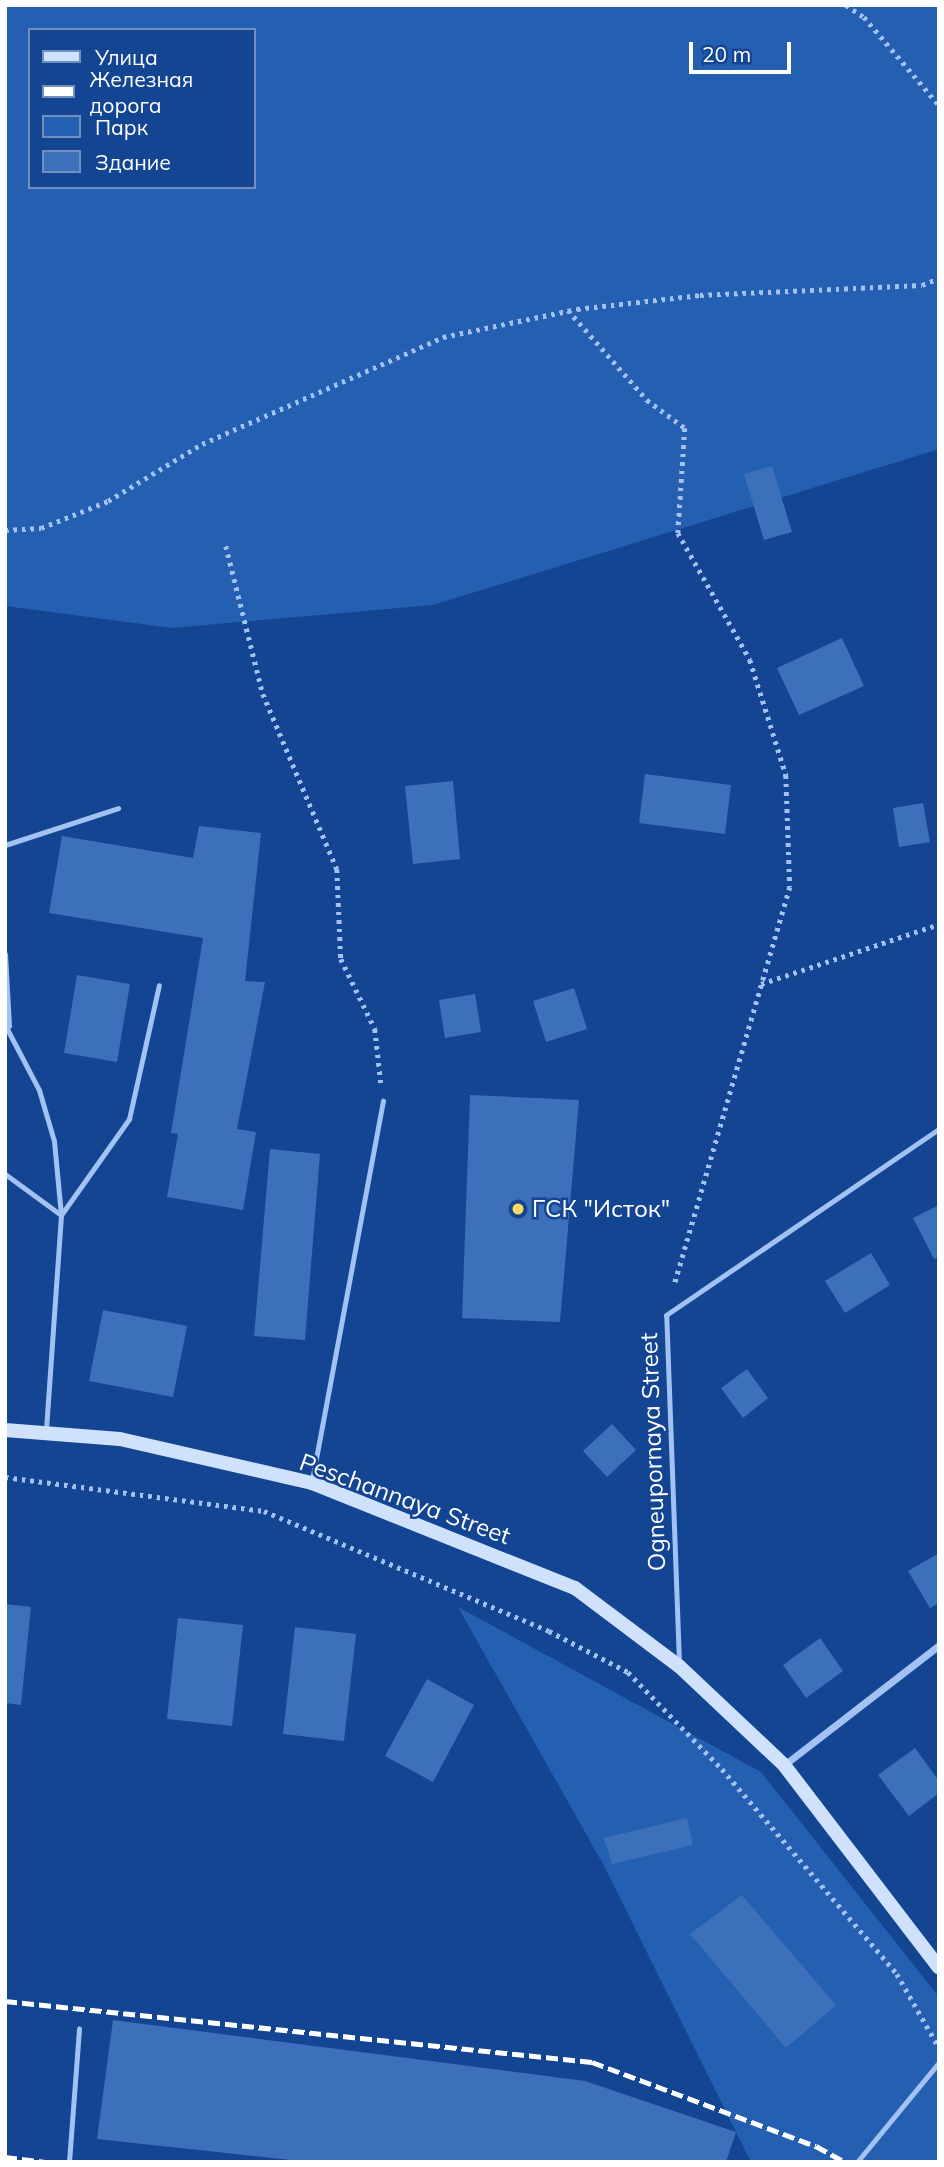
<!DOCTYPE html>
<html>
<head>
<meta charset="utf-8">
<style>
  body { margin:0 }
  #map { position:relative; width:944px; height:2167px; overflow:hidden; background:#134593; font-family:Mulish,sans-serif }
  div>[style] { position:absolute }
  .green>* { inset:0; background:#255fb2 }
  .building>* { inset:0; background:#3c70bb }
  .path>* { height:4.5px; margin-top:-2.25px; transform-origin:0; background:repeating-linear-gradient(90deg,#a1c2f2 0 3.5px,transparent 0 8.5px) }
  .lane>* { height:5px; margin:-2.5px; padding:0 2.5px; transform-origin:2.5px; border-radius:2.5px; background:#a1c2f2 }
  .street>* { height:7px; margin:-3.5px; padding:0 3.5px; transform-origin:3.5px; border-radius:3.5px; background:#a1c2f2 }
  .secondary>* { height:14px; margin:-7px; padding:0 7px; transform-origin:7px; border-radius:7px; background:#d0e1fc }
  .rail>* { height:5px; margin-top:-2.5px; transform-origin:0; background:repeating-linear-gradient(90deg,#fff 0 12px,transparent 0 17px) }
  .dots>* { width:19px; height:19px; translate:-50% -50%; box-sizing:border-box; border:4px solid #134593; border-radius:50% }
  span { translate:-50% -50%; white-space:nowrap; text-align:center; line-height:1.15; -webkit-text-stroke:5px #134593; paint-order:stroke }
  .poi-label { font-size:24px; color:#fff }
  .left { translate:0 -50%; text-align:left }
  .street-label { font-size:24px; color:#fff }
  .frame { position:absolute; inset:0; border:7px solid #fff; pointer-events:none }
  .legend { position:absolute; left:28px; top:28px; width:228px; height:161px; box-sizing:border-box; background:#134593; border:2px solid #718fbe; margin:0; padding:9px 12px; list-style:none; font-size:21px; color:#fff }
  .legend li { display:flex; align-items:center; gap:14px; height:35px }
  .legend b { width:35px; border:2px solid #718fbe }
  .scale { position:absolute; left:689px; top:42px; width:102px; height:32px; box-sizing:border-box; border:4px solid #fff; border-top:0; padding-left:9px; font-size:21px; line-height:24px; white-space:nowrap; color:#fff; -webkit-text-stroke:5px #134593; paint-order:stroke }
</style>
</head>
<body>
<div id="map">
  <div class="green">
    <div style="clip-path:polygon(evenodd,5px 5px,939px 5px,939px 449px,433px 605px,172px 628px,5px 606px,5px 5px,30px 30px,254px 30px,254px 187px,30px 187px,30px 30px)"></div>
    <div style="clip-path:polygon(458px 1607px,761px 1772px,939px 1997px,939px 2162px,751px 2162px,603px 1864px)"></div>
  </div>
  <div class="building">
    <div style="clip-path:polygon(772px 466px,792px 532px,764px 540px,744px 474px)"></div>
    <div style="clip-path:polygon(842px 638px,864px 686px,799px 715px,777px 668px)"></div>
    <div style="clip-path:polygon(645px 774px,731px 785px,725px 834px,639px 823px)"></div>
    <div style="clip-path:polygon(453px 781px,460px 859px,413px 864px,405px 786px)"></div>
    <div style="clip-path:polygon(923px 803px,930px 842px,899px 847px,893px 808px)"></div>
    <div style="clip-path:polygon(199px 826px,261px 833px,245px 981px,265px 982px,237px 1129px,256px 1132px,243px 1210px,167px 1197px,178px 1134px,171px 1133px,203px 938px,49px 913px,62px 836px,193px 858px)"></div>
    <div style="clip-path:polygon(77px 975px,130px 984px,117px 1062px,64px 1053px)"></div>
    <div style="clip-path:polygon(574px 988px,587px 1029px,546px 1042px,533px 1001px)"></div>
    <div style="clip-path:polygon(475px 994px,481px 1032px,445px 1038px,439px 1000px)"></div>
    <div style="clip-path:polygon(470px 1095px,579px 1100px,560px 1322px,462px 1318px)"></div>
    <div style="clip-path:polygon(270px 1149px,320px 1154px,305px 1340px,254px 1336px)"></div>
    <div style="clip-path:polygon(939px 1205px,939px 1257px,934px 1259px,913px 1218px)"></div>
    <div style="clip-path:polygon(871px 1253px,890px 1285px,845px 1313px,825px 1281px)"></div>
    <div style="clip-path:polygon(103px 1310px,187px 1326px,173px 1397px,89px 1381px)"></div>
    <div style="clip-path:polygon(747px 1369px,768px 1398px,743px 1418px,721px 1388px)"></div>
    <div style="clip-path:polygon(612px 1424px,636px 1450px,607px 1477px,583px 1451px)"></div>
    <div style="clip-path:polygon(939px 1553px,939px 1603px,930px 1608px,908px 1571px)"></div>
    <div style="clip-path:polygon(5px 1604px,31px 1607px,21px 1705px,5px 1703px)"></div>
    <div style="clip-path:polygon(178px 1618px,243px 1625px,232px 1726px,167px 1719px)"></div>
    <div style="clip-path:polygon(295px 1627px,356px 1634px,344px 1741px,283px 1734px)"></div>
    <div style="clip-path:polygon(820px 1638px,843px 1671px,806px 1698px,783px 1665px)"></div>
    <div style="clip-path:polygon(427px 1679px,474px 1705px,433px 1782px,385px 1756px)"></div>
    <div style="clip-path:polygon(915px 1748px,939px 1781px,939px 1793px,909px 1816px,878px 1775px)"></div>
    <div style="clip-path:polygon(687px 1818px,693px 1845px,612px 1864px,604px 1838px)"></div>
    <div style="clip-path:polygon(742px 1895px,836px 2005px,786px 2048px,690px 1934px)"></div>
    <div style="clip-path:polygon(113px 2020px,585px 2081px,736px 2132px,726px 2162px,310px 2162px,97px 2139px)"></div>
  </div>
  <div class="path">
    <div style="left:846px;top:5px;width:22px;rotate:34deg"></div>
    <div style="left:864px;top:17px;width:116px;rotate:49.6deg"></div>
    <div style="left:568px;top:310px;width:120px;rotate:48.7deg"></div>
    <div style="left:647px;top:400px;width:47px;rotate:36.4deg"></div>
    <div style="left:685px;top:428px;width:105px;rotate:93.8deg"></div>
    <div style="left:678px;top:533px;width:146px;rotate:60.4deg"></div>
    <div style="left:750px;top:660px;width:121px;rotate:72.6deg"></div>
    <div style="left:786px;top:775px;width:112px;rotate:88deg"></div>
    <div style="left:790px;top:887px;width:413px;rotate:106.2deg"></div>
    <div style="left:5px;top:530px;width:36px;rotate:-3deg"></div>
    <div style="left:41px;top:528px;width:72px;rotate:-21.9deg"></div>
    <div style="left:108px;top:501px;width:110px;rotate:-31.2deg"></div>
    <div style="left:202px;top:444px;width:264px;rotate:-23.9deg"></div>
    <div style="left:443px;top:337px;width:137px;rotate:-11.8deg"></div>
    <div style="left:577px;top:309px;width:124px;rotate:-6.5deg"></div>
    <div style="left:700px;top:295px;width:222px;rotate:-2.6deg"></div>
    <div style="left:922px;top:285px;width:18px;rotate:-22deg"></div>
    <div style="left:226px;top:546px;width:153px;rotate:76deg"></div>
    <div style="left:263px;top:694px;width:190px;rotate:67.1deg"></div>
    <div style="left:337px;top:869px;width:90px;rotate:87.5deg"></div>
    <div style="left:341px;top:959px;width:78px;rotate:64.1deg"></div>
    <div style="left:375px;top:1029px;width:54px;rotate:83.7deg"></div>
    <div style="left:761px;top:984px;width:188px;rotate:-18.6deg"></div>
    <div style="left:5px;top:1477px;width:261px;rotate:7.5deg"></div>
    <div style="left:264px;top:1511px;width:309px;rotate:22.8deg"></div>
    <div style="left:549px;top:1631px;width:89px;rotate:27.4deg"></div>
    <div style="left:628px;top:1672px;width:135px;rotate:45.9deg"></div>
    <div style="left:722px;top:1769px;width:270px;rotate:49.5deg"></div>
    <div style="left:897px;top:1974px;width:81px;rotate:60.3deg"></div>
  </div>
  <div class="lane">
    <div style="left:5px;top:845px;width:119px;rotate:-18.1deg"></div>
    <div style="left:5px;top:954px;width:72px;rotate:86.8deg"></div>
    <div style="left:5px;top:1025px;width:73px;rotate:62.4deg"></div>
    <div style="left:39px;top:1090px;width:53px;rotate:73.6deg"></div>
    <div style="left:54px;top:1141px;width:74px;rotate:84.6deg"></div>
    <div style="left:61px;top:1215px;width:118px;rotate:-54.7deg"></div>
    <div style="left:129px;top:1119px;width:137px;rotate:-77.4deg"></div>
    <div style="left:5px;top:1174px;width:69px;rotate:36.2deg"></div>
    <div style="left:61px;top:1215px;width:216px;rotate:94deg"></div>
    <div style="left:312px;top:1480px;width:386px;rotate:-79.4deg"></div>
    <div style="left:679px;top:1663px;width:348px;rotate:-92.1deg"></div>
    <div style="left:666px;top:1315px;width:330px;rotate:-34.3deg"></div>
    <div style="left:69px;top:2162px;width:134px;rotate:-85.7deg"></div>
    <div style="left:857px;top:2162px;width:129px;rotate:-50.6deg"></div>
  </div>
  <div class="street">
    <div style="left:784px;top:1765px;width:196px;rotate:-37.7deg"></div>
  </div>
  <div class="secondary">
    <div style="left:5px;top:1430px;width:115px;rotate:4.5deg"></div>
    <div style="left:120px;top:1439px;width:197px;rotate:12.9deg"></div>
    <div style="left:312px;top:1483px;width:283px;rotate:21.8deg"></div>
    <div style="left:575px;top:1588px;width:130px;rotate:36.9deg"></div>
    <div style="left:679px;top:1666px;width:144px;rotate:43.3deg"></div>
    <div style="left:784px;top:1765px;width:255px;rotate:52.6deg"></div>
  </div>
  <div class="rail">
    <div style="left:5px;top:2001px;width:590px;rotate:5.93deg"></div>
    <div style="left:592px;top:2062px;width:239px;rotate:20.6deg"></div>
    <div style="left:816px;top:2146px;width:33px;rotate:29deg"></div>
    <div style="left:5px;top:2157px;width:39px;rotate:7deg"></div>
  </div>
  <div class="dots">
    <div style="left:518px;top:1209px;background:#ffd862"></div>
  </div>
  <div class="poi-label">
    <span class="left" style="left:532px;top:1209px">ГСК "Исток"</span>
  </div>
  <div class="street-label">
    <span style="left:653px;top:1452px;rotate:-92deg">Ogneupornaya Street</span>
    <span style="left:405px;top:1499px;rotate:20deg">Peschannaya Street</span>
  </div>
  <div class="frame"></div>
  <ul class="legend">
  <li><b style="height:9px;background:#d0e1fc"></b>Улица</li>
  <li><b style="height:9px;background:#fff"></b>Железная дорога</li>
  <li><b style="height:19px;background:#255fb2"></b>Парк</li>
  <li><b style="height:19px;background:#3c70bb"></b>Здание</li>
  </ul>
  <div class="scale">20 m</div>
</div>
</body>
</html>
